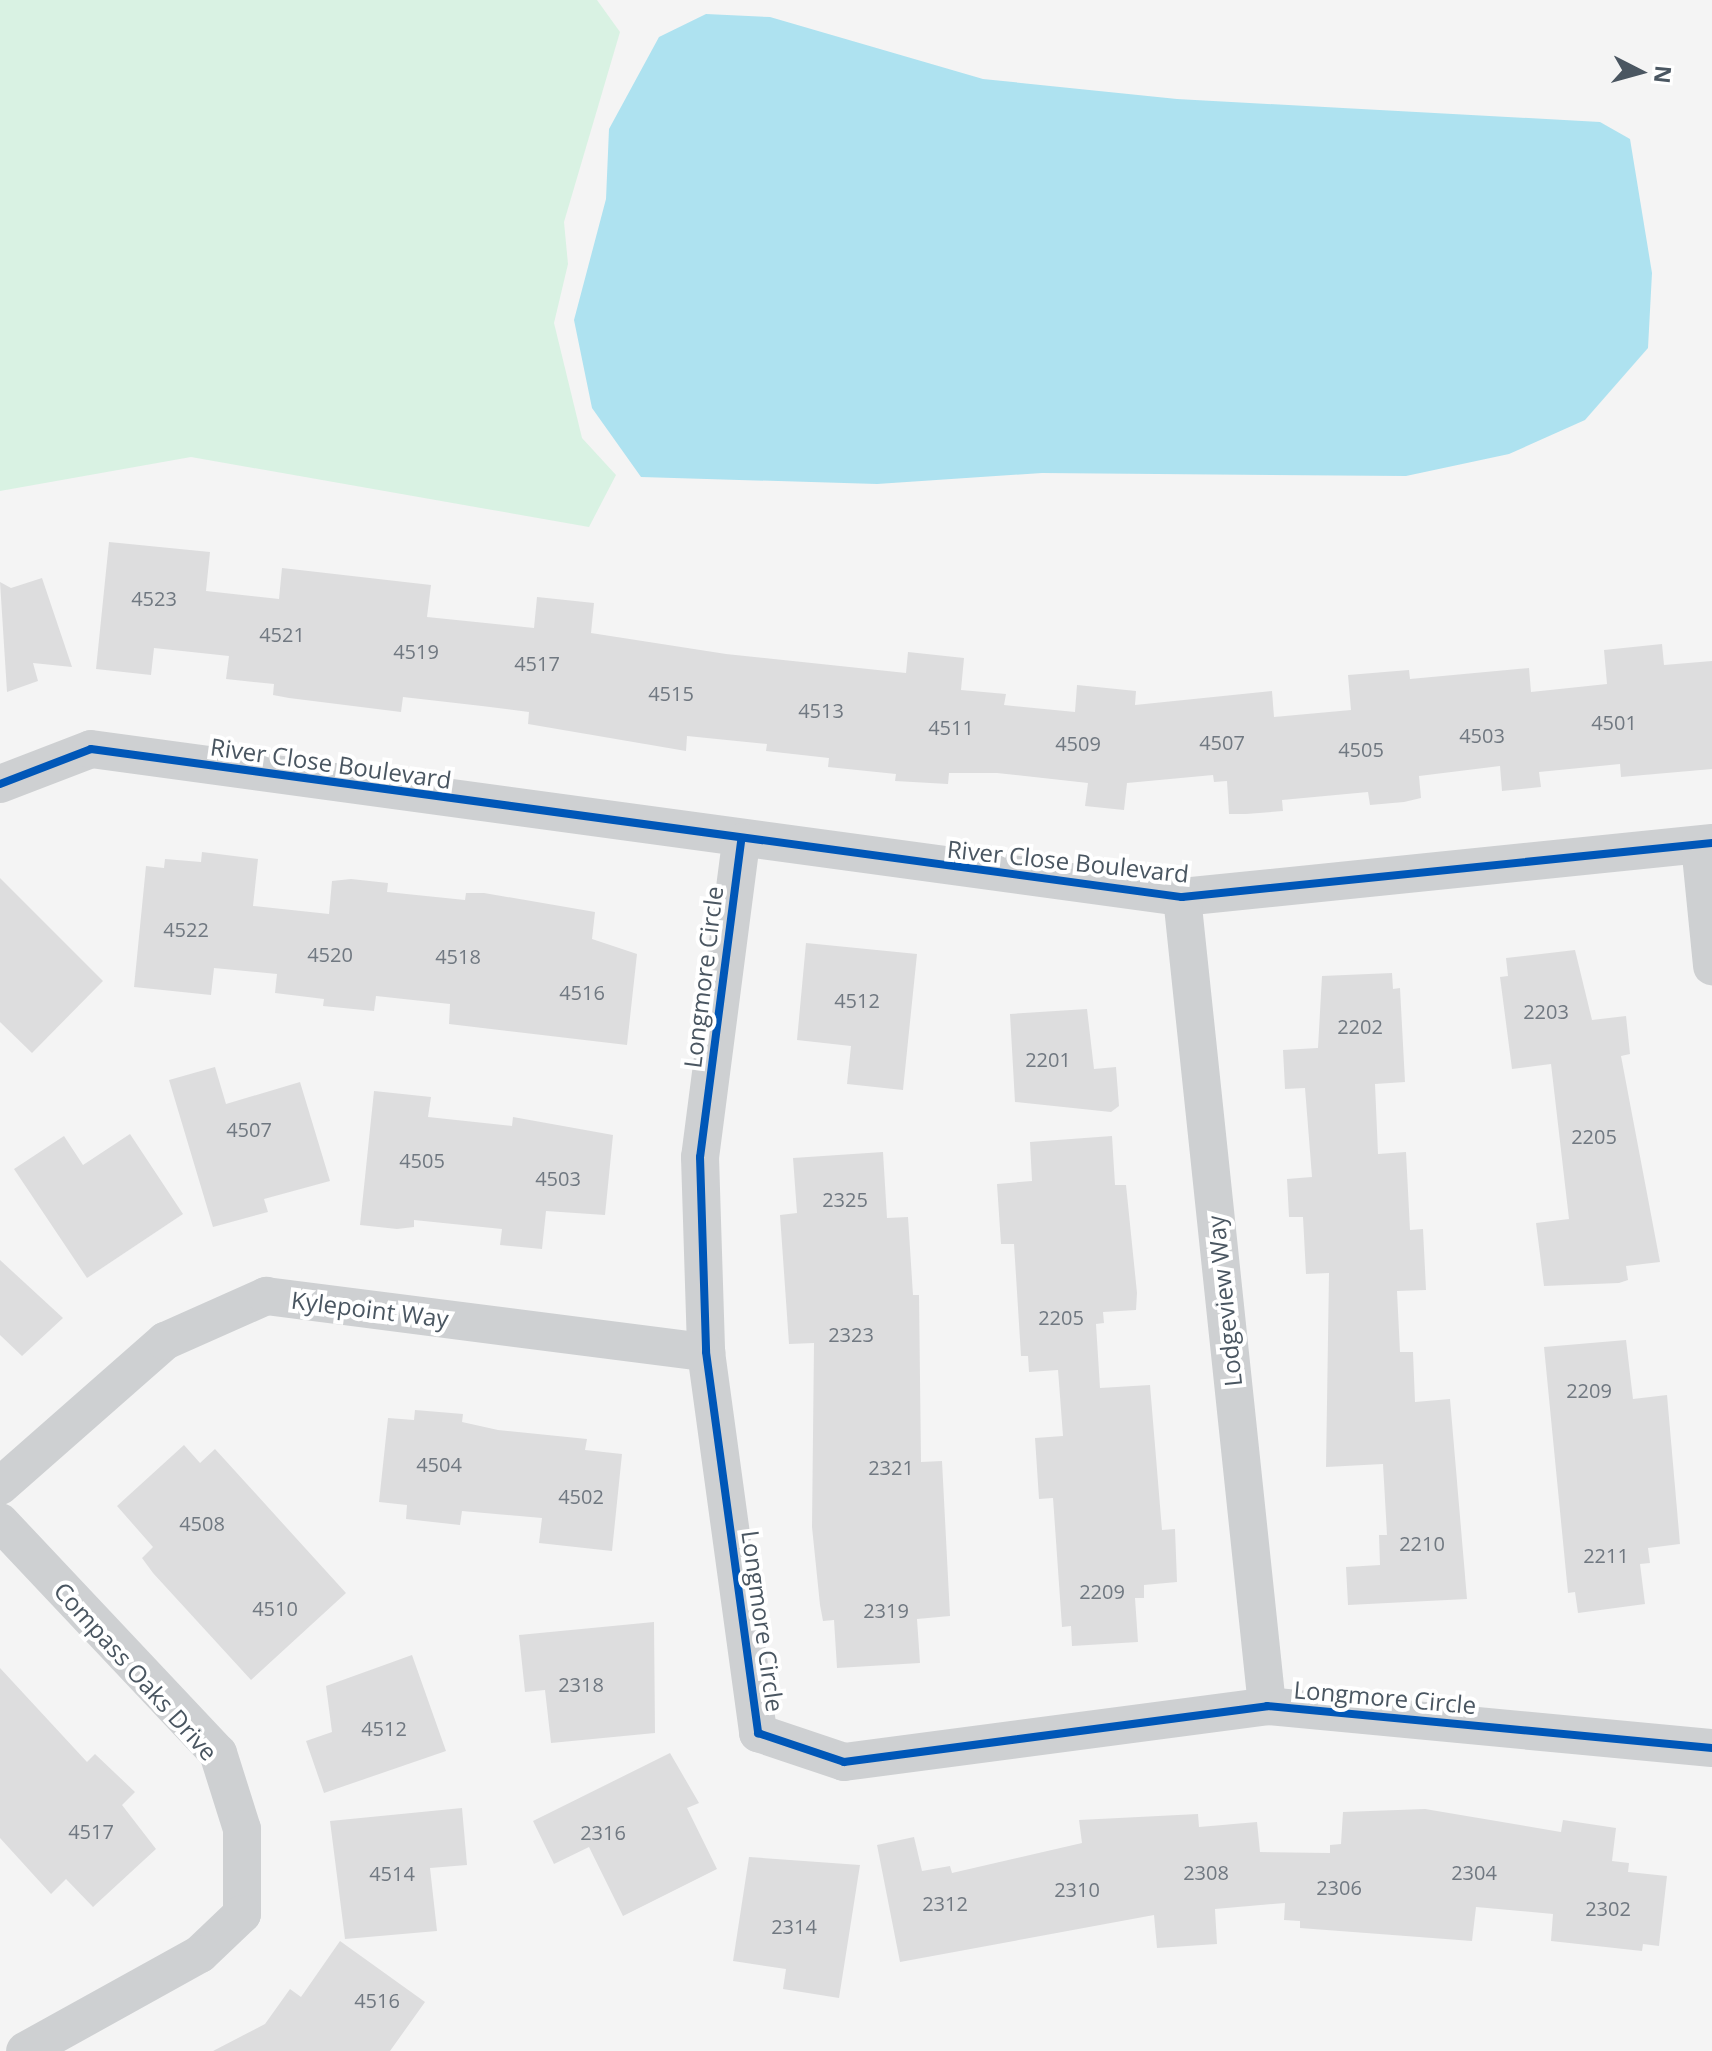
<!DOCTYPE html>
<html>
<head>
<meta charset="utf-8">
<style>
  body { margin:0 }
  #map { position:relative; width:1712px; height:2051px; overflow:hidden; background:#f4f4f4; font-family:"Open Sans",sans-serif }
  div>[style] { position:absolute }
  .green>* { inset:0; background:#d9f2e3 }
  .water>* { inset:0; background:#aee2f0 }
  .building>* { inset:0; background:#ddddde }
  .street>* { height:38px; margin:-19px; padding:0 19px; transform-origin:19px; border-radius:19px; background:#ced0d2 }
  .cycleway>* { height:8px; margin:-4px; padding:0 4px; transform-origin:4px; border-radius:4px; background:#0057b8 }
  span { translate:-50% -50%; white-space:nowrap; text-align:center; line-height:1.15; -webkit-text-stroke:8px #fff; paint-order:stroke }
  .number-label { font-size:20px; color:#707881 }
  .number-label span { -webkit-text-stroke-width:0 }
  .street-label { font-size:24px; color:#4a5661 }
  .north { position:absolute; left:1600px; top:32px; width:80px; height:80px; -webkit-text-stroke:6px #fff; paint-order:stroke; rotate:96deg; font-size:22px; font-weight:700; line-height:32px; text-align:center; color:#4a5661 }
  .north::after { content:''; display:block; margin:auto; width:28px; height:36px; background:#4a5661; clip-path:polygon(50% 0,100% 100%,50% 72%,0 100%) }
</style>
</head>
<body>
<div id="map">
  <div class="green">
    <div style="clip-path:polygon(0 0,597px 0,620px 32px,564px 222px,568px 264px,554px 323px,582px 438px,616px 475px,589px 527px,191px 457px,0 491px)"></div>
  </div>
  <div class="water">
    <div style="clip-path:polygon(706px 14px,770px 17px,983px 79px,1177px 99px,1600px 122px,1630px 139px,1652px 273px,1648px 348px,1585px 420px,1509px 454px,1406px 476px,1042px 473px,877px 484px,641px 477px,592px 408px,574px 320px,606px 199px,609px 129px,659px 37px)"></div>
  </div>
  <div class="building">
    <div style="clip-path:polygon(109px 542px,210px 552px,206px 591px,279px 599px,282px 568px,431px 585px,427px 617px,534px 628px,537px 597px,594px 603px,591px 633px,726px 654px,906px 673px,908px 652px,964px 658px,961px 690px,1006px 694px,1004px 705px,1075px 712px,1077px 685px,1136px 691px,1135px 705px,1272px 691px,1274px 717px,1351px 710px,1348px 675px,1409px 670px,1410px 679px,1529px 668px,1531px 692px,1607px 684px,1604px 650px,1662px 644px,1664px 665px,1712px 661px,1712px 769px,1621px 777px,1620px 764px,1539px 772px,1541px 787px,1502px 791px,1500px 766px,1419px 776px,1421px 798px,1404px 802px,1370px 805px,1368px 792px,1282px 800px,1283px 811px,1246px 814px,1229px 814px,1227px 781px,1214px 782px,1213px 775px,1127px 783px,1124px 810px,1085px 806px,1088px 783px,997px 773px,949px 773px,948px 784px,895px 781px,896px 774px,828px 767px,829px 758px,766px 751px,767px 744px,687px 736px,686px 751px,528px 724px,529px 712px,482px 706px,403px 697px,401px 712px,289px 698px,273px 695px,274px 684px,226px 679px,229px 656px,154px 648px,151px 675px,96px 669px)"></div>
    <div style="clip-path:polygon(42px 578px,72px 667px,33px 663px,38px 681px,7px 692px,0 582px,11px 588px)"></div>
    <div style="clip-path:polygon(202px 852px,258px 859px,253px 906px,329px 914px,332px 881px,351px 879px,388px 883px,387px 892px,465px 900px,466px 893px,484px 893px,595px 912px,592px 939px,637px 954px,627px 1045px,449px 1024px,450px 1004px,376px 996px,374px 1011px,323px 1006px,324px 999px,275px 993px,277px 974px,214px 968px,211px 995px,134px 987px,146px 866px,164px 868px,165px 859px,201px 862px)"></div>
    <div style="clip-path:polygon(0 878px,103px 981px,32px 1053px,0 1022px)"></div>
    <div style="clip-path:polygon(806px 943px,917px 954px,903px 1090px,847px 1084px,851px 1046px,797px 1040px)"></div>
    <div style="clip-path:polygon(1575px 950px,1592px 1020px,1626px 1016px,1630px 1054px,1621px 1056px,1660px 1262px,1626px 1266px,1628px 1280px,1619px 1283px,1544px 1286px,1536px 1223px,1569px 1219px,1551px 1064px,1512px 1069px,1500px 977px,1508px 976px,1506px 958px)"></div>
    <div style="clip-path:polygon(1392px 973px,1393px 989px,1400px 988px,1405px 1082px,1375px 1084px,1378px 1154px,1406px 1152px,1410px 1230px,1423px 1229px,1426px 1290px,1397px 1291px,1400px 1352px,1413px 1352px,1415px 1402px,1450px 1399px,1467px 1599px,1348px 1605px,1346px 1567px,1380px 1565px,1379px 1535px,1387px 1535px,1383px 1464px,1326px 1467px,1329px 1273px,1306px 1274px,1303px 1217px,1289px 1217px,1287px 1179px,1312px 1177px,1305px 1088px,1285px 1089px,1283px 1050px,1318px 1048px,1322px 976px)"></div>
    <div style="clip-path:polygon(1087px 1009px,1094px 1069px,1116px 1067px,1119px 1106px,1111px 1112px,1015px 1102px,1010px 1014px)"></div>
    <div style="clip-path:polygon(215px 1067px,226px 1104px,300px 1082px,330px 1181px,264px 1199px,268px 1212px,213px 1227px,169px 1080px)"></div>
    <div style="clip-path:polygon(374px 1091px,431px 1097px,428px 1117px,512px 1126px,513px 1117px,613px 1135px,605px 1215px,546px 1211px,542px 1249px,500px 1245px,502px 1229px,414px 1220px,414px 1227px,397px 1229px,360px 1225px)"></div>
    <div style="clip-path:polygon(130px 1134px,183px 1214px,87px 1278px,14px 1169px,64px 1136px,83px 1165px)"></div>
    <div style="clip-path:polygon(1112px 1136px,1115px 1185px,1126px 1185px,1137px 1293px,1136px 1310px,1103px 1312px,1104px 1323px,1096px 1324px,1100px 1388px,1150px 1385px,1162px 1530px,1175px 1529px,1177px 1582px,1144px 1585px,1144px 1598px,1135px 1598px,1138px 1642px,1072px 1646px,1071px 1626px,1062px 1627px,1053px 1498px,1039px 1499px,1035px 1438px,1063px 1436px,1058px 1370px,1029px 1372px,1028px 1356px,1021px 1356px,1014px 1244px,1001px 1244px,997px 1184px,1032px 1181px,1030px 1142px)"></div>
    <div style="clip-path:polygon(883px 1152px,887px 1218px,908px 1217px,913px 1295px,919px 1295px,921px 1462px,942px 1461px,950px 1616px,917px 1619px,920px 1663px,837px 1668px,834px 1620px,823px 1621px,820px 1605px,812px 1527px,814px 1343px,789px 1344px,780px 1215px,797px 1213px,793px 1158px)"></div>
    <div style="clip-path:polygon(0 1260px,63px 1318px,22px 1356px,0 1335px)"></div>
    <div style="clip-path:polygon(1626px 1340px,1633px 1399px,1667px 1395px,1680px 1544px,1648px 1548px,1650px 1563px,1640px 1564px,1645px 1604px,1578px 1613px,1575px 1592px,1568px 1593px,1544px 1347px)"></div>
    <div style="clip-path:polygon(415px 1410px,463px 1414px,462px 1422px,498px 1430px,587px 1439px,585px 1450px,622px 1454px,612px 1551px,539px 1543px,542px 1518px,462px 1511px,460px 1525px,406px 1519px,407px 1505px,379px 1502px,388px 1418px,414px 1420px)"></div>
    <div style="clip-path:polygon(184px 1445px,200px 1463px,215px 1449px,346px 1593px,251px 1680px,153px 1573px,142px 1558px,153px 1547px,117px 1506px)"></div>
    <div style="clip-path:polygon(654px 1622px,655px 1733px,551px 1743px,545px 1690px,525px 1692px,519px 1635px)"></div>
    <div style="clip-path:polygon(412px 1655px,446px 1751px,324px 1793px,306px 1741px,332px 1732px,326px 1686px)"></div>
    <div style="clip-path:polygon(0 1668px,87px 1762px,95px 1754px,135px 1792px,122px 1805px,156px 1849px,93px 1907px,66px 1879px,51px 1894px,0 1838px)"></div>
    <div style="clip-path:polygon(670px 1753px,699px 1803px,687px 1808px,717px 1869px,623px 1916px,589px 1847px,554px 1864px,533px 1821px)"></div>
    <div style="clip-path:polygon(462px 1808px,467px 1865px,430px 1868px,437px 1931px,345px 1939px,330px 1821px)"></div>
    <div style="clip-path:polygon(1425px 1809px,1561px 1832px,1563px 1820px,1616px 1828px,1612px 1861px,1629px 1863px,1628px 1872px,1667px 1876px,1659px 1946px,1643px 1944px,1642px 1951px,1551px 1941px,1553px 1914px,1476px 1907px,1472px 1941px,1300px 1928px,1300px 1921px,1284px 1920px,1285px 1903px,1215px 1909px,1217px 1944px,1157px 1948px,1154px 1915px,900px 1962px,877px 1845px,914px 1837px,922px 1871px,950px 1866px,952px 1873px,1082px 1843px,1079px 1820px,1198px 1814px,1199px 1827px,1257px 1822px,1260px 1852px,1330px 1853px,1330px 1845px,1341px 1844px,1343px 1812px)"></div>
    <div style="clip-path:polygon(749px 1857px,860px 1865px,839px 1998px,783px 1989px,786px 1969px,733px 1961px)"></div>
    <div style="clip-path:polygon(340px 1941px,425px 2002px,390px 2051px,213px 2051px,265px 2024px,290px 1989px,301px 1997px)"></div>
  </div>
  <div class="street">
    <div style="left:0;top:784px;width:97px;rotate:-21deg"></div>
    <div style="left:91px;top:749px;width:1101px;rotate:7.73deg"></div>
    <div style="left:1182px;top:897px;width:533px;rotate:-5.82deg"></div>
    <div style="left:741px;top:842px;width:318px;rotate:97.4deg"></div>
    <div style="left:700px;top:1157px;width:195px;rotate:88.2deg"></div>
    <div style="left:706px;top:1352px;width:385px;rotate:82.2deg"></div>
    <div style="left:758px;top:1733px;width:91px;rotate:18.6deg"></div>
    <div style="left:844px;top:1762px;width:427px;rotate:-7.5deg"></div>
    <div style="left:1267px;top:1706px;width:447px;rotate:5.4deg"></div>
    <div style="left:1700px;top:845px;width:122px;rotate:84.3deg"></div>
    <div style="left:1182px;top:897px;width:813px;rotate:84deg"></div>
    <div style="left:0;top:1486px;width:220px;rotate:-41.3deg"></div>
    <div style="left:165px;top:1341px;width:111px;rotate:-24deg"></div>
    <div style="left:266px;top:1296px;width:444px;rotate:7.3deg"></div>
    <div style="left:0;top:1522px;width:318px;rotate:46.7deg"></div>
    <div style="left:218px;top:1753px;width:80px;rotate:72.5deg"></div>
    <div style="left:242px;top:1829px;width:85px;rotate:90deg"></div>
    <div style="left:242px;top:1914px;width:58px;rotate:136.4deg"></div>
    <div style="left:200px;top:1954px;width:200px;rotate:151deg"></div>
  </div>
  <div class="cycleway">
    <div style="left:0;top:784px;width:97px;rotate:-21deg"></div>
    <div style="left:91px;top:749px;width:1101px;rotate:7.73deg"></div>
    <div style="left:1182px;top:897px;width:533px;rotate:-5.82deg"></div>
    <div style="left:741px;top:842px;width:318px;rotate:97.4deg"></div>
    <div style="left:700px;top:1157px;width:195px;rotate:88.2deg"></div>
    <div style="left:706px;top:1352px;width:385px;rotate:82.2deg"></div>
    <div style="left:758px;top:1733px;width:91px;rotate:18.6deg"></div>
    <div style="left:844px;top:1762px;width:427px;rotate:-7.5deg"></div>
    <div style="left:1267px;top:1706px;width:447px;rotate:5.4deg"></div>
  </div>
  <div class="number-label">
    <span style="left:154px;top:598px">4523</span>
    <span style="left:282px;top:634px">4521</span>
    <span style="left:416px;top:651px">4519</span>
    <span style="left:537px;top:663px">4517</span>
    <span style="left:671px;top:693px">4515</span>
    <span style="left:821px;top:710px">4513</span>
    <span style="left:1614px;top:722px">4501</span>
    <span style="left:951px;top:727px">4511</span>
    <span style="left:1482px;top:735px">4503</span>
    <span style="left:1222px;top:742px">4507</span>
    <span style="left:1078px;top:743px">4509</span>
    <span style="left:1361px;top:749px">4505</span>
    <span style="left:186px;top:929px">4522</span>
    <span style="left:330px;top:954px">4520</span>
    <span style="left:458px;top:956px">4518</span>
    <span style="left:582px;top:992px">4516</span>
    <span style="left:857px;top:1000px">4512</span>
    <span style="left:1546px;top:1011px">2203</span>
    <span style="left:1360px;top:1026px">2202</span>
    <span style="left:1048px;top:1059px">2201</span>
    <span style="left:249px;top:1129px">4507</span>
    <span style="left:1594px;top:1136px">2205</span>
    <span style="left:422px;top:1160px">4505</span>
    <span style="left:558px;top:1178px">4503</span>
    <span style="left:845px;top:1199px">2325</span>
    <span style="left:1061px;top:1317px">2205</span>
    <span style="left:851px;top:1334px">2323</span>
    <span style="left:1589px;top:1390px">2209</span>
    <span style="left:439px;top:1464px">4504</span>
    <span style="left:891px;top:1467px">2321</span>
    <span style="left:581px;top:1496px">4502</span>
    <span style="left:202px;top:1523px">4508</span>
    <span style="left:1422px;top:1543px">2210</span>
    <span style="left:1606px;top:1555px">2211</span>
    <span style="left:1102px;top:1591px">2209</span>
    <span style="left:275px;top:1608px">4510</span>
    <span style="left:886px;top:1610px">2319</span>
    <span style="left:581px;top:1684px">2318</span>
    <span style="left:384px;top:1728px">4512</span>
    <span style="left:91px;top:1831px">4517</span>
    <span style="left:603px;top:1832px">2316</span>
    <span style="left:1206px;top:1872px">2308</span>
    <span style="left:1474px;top:1872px">2304</span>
    <span style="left:392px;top:1873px">4514</span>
    <span style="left:1339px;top:1887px">2306</span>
    <span style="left:1077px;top:1889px">2310</span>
    <span style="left:945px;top:1903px">2312</span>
    <span style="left:1608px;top:1908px">2302</span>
    <span style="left:794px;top:1926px">2314</span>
    <span style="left:377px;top:2000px">4516</span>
  </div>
  <div class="street-label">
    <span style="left:331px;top:763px;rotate:8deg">River Close Boulevard</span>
    <span style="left:1068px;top:861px;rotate:6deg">River Close Boulevard</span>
    <span style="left:703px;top:977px;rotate:-83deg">Longmore Circle</span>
    <span style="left:1224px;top:1301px;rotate:-96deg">Lodgeview Way</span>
    <span style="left:370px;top:1309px;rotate:7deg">Kylepoint Way</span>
    <span style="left:763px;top:1621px;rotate:82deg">Longmore Circle</span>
    <span style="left:136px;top:1671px;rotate:48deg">Compass Oaks Drive</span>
    <span style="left:1385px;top:1697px;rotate:5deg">Longmore Circle</span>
  </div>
  <div class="north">N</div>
</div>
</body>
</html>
